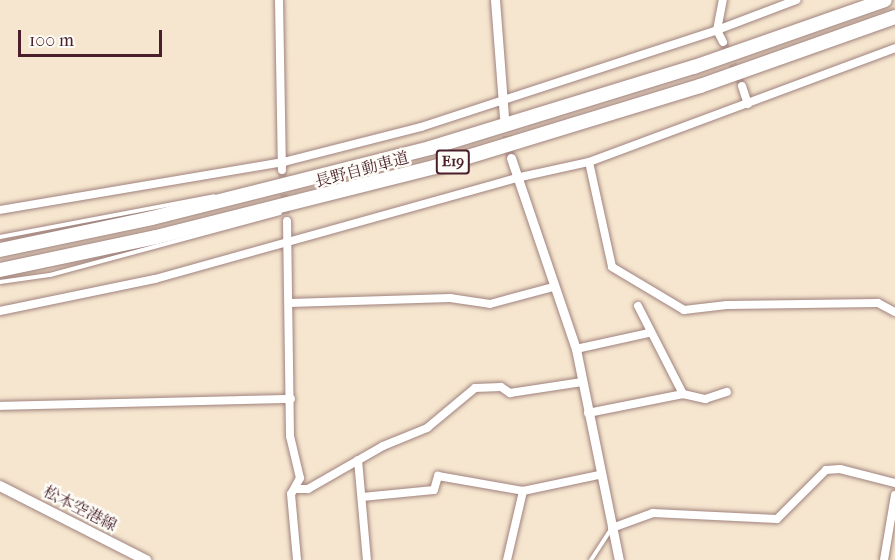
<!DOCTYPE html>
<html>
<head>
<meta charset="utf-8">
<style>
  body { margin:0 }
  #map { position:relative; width:895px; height:560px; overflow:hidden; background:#f6e6cf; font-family:"IM FELL French Canon","Noto Serif JP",serif }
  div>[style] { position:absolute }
  .minor-tunnel>* { height:8px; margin-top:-4px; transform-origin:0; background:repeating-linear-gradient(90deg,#d4beae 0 8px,transparent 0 12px) }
  .tertiary-tunnel>* { height:9px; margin-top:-4.5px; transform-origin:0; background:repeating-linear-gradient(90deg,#d4beae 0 9px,transparent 0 13.5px) }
  .roads { filter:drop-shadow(0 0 2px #a0827d) drop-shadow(0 0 2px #a0827d) }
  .service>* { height:4px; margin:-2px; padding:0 2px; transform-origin:2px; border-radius:2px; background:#fff }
  .minor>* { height:8px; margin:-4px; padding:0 4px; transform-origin:4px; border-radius:4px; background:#fff }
  .tertiary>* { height:9px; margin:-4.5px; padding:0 4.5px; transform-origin:4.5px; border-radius:4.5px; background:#fff }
  .secondary>* { height:10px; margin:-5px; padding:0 5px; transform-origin:5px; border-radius:5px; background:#fff }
  .motorway>* { height:14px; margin:-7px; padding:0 7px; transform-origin:7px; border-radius:7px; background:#fff }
  span { translate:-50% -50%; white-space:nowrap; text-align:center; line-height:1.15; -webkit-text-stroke:5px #fdfcf7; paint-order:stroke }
  .shield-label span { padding:2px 4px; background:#fdfcf7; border:2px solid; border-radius:4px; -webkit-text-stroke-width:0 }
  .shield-label { font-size:15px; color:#4a1f2b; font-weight:700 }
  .street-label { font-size:16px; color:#4a1f2b }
  .scale { position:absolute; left:18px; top:30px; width:144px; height:27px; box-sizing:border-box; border:3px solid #4a1f2b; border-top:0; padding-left:8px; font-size:18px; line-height:21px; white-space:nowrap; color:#4a1f2b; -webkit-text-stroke:4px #fdfcf7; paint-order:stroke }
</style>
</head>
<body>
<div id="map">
  <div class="minor-tunnel">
    <div style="left:723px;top:42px;width:48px;rotate:66.6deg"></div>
    <div style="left:282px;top:170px;width:51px;rotate:84.4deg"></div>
  </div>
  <div class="tertiary-tunnel">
    <div style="left:505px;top:122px;width:36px;rotate:81deg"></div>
  </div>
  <div class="roads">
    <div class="service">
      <div style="left:0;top:237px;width:218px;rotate:-10.8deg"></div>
      <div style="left:0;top:282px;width:50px;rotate:-8deg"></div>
      <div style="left:50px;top:275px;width:238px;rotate:-15.1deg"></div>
      <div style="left:591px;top:560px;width:37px;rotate:-57deg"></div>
    </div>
    <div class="minor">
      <div style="left:279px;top:0;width:170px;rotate:89deg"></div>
      <div style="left:723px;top:42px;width:13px;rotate:-117deg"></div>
      <div style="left:717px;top:30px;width:31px;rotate:-79deg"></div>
      <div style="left:742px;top:86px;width:19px;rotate:72deg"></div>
      <div style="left:589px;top:162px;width:107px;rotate:77.6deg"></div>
      <div style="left:612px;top:267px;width:84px;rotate:30.8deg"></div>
      <div style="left:684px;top:310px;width:43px;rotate:-6.6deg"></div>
      <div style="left:727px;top:305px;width:151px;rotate:-0.8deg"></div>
      <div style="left:878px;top:303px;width:19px;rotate:28deg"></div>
      <div style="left:0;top:210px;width:288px;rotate:-9.6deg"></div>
      <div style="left:284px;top:162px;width:141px;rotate:-14.3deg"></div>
      <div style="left:421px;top:127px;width:311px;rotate:-18.1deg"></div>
      <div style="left:717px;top:30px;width:85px;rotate:-20.8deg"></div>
      <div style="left:287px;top:221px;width:215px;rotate:89.2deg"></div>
      <div style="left:290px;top:436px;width:43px;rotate:76.6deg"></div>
      <div style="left:300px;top:478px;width:18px;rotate:119deg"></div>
      <div style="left:291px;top:494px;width:66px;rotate:84.8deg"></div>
      <div style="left:290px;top:303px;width:160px;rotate:-1.8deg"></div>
      <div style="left:450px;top:298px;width:40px;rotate:8.5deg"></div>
      <div style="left:490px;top:304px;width:65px;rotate:-15.1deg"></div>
      <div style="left:638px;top:306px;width:99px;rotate:62.9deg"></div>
      <div style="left:683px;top:394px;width:23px;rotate:13deg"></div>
      <div style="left:705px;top:399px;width:23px;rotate:-18deg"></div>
      <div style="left:0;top:311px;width:158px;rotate:-11.7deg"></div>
      <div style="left:155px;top:279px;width:375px;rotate:-15.6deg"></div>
      <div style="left:516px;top:178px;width:75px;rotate:-12.4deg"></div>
      <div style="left:589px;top:162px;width:327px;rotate:-20.4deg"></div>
      <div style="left:576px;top:349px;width:75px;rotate:-12.4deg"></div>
      <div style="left:0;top:406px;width:291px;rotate:-1.4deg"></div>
      <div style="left:588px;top:413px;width:97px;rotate:-11.3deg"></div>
      <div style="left:358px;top:460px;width:100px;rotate:84.9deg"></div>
      <div style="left:296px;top:489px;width:12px"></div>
      <div style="left:308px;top:489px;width:86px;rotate:-29.8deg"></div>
      <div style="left:383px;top:446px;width:48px;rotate:-22.2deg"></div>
      <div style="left:427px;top:428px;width:62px;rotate:-39.8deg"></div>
      <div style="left:475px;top:388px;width:26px;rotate:-2deg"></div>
      <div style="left:501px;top:387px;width:11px;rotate:34deg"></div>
      <div style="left:510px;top:393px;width:73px;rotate:-8.7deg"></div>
      <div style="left:362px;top:497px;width:72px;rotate:-5.6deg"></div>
      <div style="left:434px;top:490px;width:15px;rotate:-74deg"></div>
      <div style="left:438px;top:476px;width:86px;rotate:10deg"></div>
      <div style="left:523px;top:491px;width:78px;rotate:-11.9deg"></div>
      <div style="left:612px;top:528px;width:44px;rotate:-20.1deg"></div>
      <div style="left:653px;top:513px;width:124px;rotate:2.8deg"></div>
      <div style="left:777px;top:519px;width:69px;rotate:-45deg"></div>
      <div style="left:826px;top:470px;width:14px;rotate:-4deg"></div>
      <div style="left:840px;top:469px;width:57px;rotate:14.3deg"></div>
      <div style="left:507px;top:560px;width:71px;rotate:-76.9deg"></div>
      <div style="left:884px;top:560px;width:66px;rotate:-80.4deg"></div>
    </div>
    <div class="tertiary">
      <div style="left:495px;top:0;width:117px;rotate:85.6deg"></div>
      <div style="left:511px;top:158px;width:202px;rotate:71.2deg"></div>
      <div style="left:576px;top:349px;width:215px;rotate:78.5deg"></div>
    </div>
    <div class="secondary">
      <div style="left:0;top:486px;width:164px;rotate:26.9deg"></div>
    </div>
    <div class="motorway">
      <div style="left:0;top:250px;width:155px;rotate:-11.9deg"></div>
      <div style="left:152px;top:218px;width:287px;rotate:-14.1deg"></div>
      <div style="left:430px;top:148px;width:276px;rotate:-17.1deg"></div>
      <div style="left:694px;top:67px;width:202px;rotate:-19.3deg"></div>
      <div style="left:0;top:270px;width:159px;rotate:-11.9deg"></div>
      <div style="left:156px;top:237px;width:288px;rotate:-14.1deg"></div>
      <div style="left:435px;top:167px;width:277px;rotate:-17deg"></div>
      <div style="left:700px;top:86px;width:207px;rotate:-19.5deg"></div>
    </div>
  </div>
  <div class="shield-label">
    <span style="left:453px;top:162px">E19</span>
  </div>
  <div class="street-label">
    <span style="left:362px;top:170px;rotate:-15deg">長野自動車道</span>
    <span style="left:80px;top:509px;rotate:27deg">松本空港線</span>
  </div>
  <div class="scale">100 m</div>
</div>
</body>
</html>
